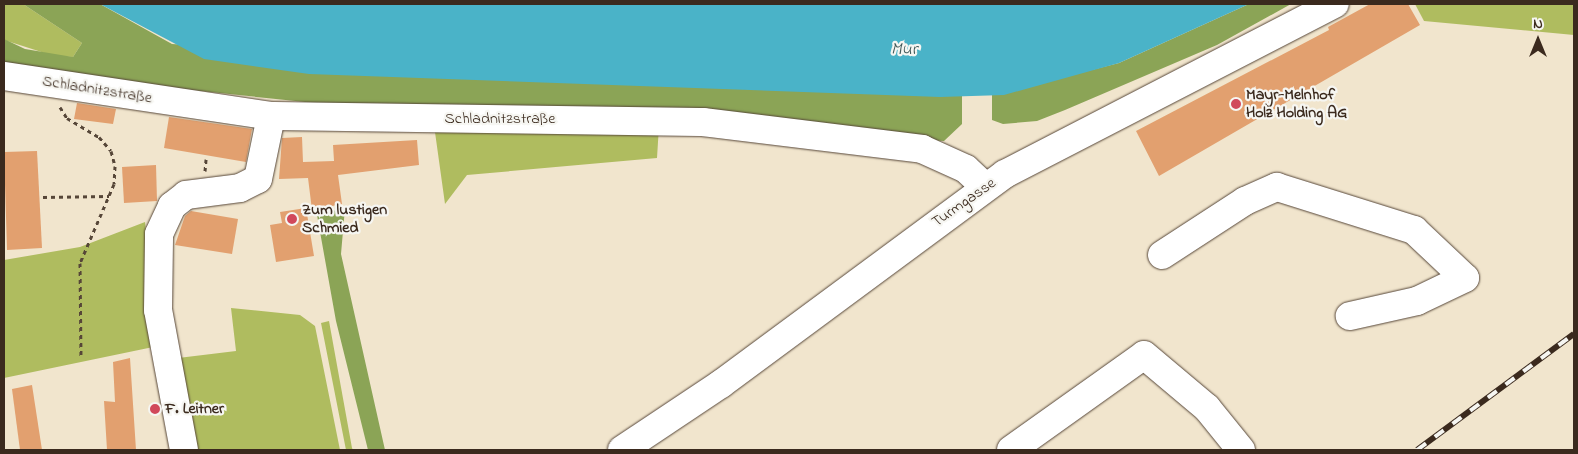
<!DOCTYPE html>
<html>
<head>
<meta charset="utf-8">
<style>
  body { margin:0 }
  #map { position:relative; width:1578px; height:454px; overflow:hidden; background:#f1e5cd; font-family:"Indie Flower",sans-serif }
  div>[style] { position:absolute }
  .green>* { inset:0; background:#afbc5f }
  .forest>* { inset:0; background:#8ba456 }
  .water>* { inset:0; background:#4ab3c8 }
  .building>* { inset:0; background:#e2a06f }
  .path>* { height:3px; margin-top:-1.5px; transform-origin:0; background:repeating-linear-gradient(90deg,#564638 0 4px,transparent 0 8px) }
  .roads { filter:drop-shadow(0 0 1px #564638) drop-shadow(0 0 1px #564638) }
  .minor>* { height:28px; margin:-14px; padding:0 14px; transform-origin:14px; border-radius:14px; background:#fff }
  .major>* { height:28px; margin:-14px; padding:0 14px; transform-origin:14px; border-radius:14px; background:#fff }
  .rail>* { height:5.5px; margin-top:-2.75px; transform-origin:0; background:repeating-linear-gradient(90deg,#f6f6f2 0 11px,#3b2a1e 0 22px); box-sizing:border-box; border-block:1px solid #3b2a1e }
  .dots>* { width:14px; height:14px; translate:-50% -50%; box-sizing:border-box; border:2px solid #f6f6f2; border-radius:50% }
  span { translate:-50% -50%; white-space:nowrap; text-align:center; line-height:1.15; -webkit-text-stroke:4.5px #f6f6f2; paint-order:stroke }
  .street-label { font-size:16px; color:#3b2a1e }
  .poi-label { font-size:16px; color:#3b2a1e; font-weight:700 }
  .left { translate:0 -50%; text-align:left }
  .water-label { font-size:18px; color:#405a5a; font-style:italic }
  .frame { position:absolute; inset:0; border:5px solid #3b2a1e; pointer-events:none }
  .north { position:absolute; left:1513px; top:15px; width:50px; height:50px; -webkit-text-stroke:4px #f6f6f2; paint-order:stroke; rotate:0deg; font-size:14px; font-weight:700; line-height:20px; text-align:center; color:#3b2a1e }
  .north::after { content:''; display:block; margin:auto; width:18px; height:22px; background:#3b2a1e; clip-path:polygon(50% 0,100% 100%,50% 72%,0 100%) }
</style>
</head>
<body>
<div id="map">
  <div class="green">
    <div style="clip-path:polygon(4px 4px,23px 4px,82px 43px,73px 57px,54px 56px,4px 40px)"></div>
    <div style="clip-path:polygon(1415px 4px,1574px 4px,1574px 35px,1424px 21px)"></div>
    <div style="clip-path:polygon(434px 125px,659px 126px,657px 158px,467px 175px,445px 204px)"></div>
    <div style="clip-path:polygon(145px 222px,158px 346px,4px 378px,4px 260px,80px 247px)"></div>
    <div style="clip-path:polygon(231px 308px,300px 315px,315px 326px,340px 450px,188px 450px,170px 359px,236px 351px)"></div>
    <div style="clip-path:polygon(329px 321px,352px 448px,353px 450px,346px 450px,321px 323px)"></div>
  </div>
  <div class="forest">
    <div style="clip-path:polygon(23px 4px,100px 4px,172px 44px,962px 96px,962px 124px,944px 141px,344px 106px,152px 86px,4px 62px,4px 39px,25px 49px,73px 57px,82px 43px)"></div>
    <div style="clip-path:polygon(1249px 4px,1291px 4px,1217px 45px,1065px 110px,1037px 121px,1003px 124px,992px 120px,992px 95px,1119px 63px)"></div>
    <div style="clip-path:polygon(345px 208px,341px 254px,385px 450px,368px 450px,336px 321px,317px 215px)"></div>
  </div>
  <div class="water">
    <div style="clip-path:polygon(100px 4px,1249px 4px,1119px 63px,1004px 95px,940px 97px,309px 74px,204px 59px)"></div>
  </div>
  <div class="building">
    <div style="clip-path:polygon(1370px 4px,1408px 4px,1420px 25px,1159px 176px,1136px 131px,1329px 30px,1328px 27px)"></div>
    <div style="clip-path:polygon(77px 103px,116px 109px,113px 124px,74px 119px)"></div>
    <div style="clip-path:polygon(169px 117px,252px 129px,246px 162px,164px 148px)"></div>
    <div style="clip-path:polygon(302px 137px,303px 162px,334px 161px,333px 145px,417px 140px,419px 165px,338px 175px,342px 204px,312px 210px,308px 178px,279px 179px,282px 138px)"></div>
    <div style="clip-path:polygon(37px 151px,42px 248px,7px 250px,4px 152px)"></div>
    <div style="clip-path:polygon(156px 165px,157px 201px,124px 203px,122px 167px)"></div>
    <div style="clip-path:polygon(306px 208px,314px 256px,276px 262px,270px 225px,282px 223px,280px 212px)"></div>
    <div style="clip-path:polygon(191px 211px,238px 219px,232px 254px,175px 245px,185px 216px)"></div>
    <div style="clip-path:polygon(130px 358px,136px 450px,107px 450px,104px 401px,115px 402px,113px 362px)"></div>
    <div style="clip-path:polygon(32px 385px,42px 450px,20px 450px,12px 389px)"></div>
  </div>
  <div class="path">
    <div style="left:60px;top:107px;width:13px;rotate:58deg"></div>
    <div style="left:67px;top:118px;width:37px;rotate:31deg"></div>
    <div style="left:99px;top:137px;width:18px;rotate:49deg"></div>
    <div style="left:111px;top:151px;width:16px;rotate:75deg"></div>
    <div style="left:115px;top:166px;width:18px;rotate:93deg"></div>
    <div style="left:114px;top:184px;width:86px;rotate:113.3deg"></div>
    <div style="left:80px;top:263px;width:93px;rotate:89.4deg"></div>
    <div style="left:205px;top:171px;width:12px;rotate:-85deg"></div>
    <div style="left:43px;top:197px;width:66px;rotate:-0.9deg"></div>
  </div>
  <div class="roads">
    <div class="minor">
      <div style="left:4px;top:76px;width:270px;rotate:8.5deg"></div>
      <div style="left:271px;top:116px;width:432px;rotate:0.8deg"></div>
      <div style="left:703px;top:122px;width:221px;rotate:7deg"></div>
      <div style="left:922px;top:149px;width:48px;rotate:24.4deg"></div>
      <div style="left:966px;top:169px;width:26px;rotate:43deg"></div>
      <div style="left:1162px;top:255px;width:99px;rotate:-33deg"></div>
      <div style="left:1245px;top:201px;width:35px;rotate:-24deg"></div>
      <div style="left:1277px;top:187px;width:144px;rotate:17.4deg"></div>
      <div style="left:1414px;top:230px;width:70px;rotate:43.3deg"></div>
      <div style="left:1465px;top:278px;width:53px;rotate:154.4deg"></div>
      <div style="left:1417px;top:301px;width:69px;rotate:167.4deg"></div>
      <div style="left:184px;top:450px;width:142px;rotate:-100.5deg"></div>
      <div style="left:158px;top:310px;width:76px;rotate:-89.2deg"></div>
      <div style="left:159px;top:234px;width:31px;rotate:-65deg"></div>
      <div style="left:172px;top:206px;width:18px;rotate:-38deg"></div>
      <div style="left:186px;top:195px;width:54px;rotate:-7.4deg"></div>
      <div style="left:240px;top:188px;width:20px;rotate:-27deg"></div>
      <div style="left:258px;top:179px;width:64px;rotate:-78.3deg"></div>
      <div style="left:1011px;top:450px;width:163px;rotate:-35.5deg"></div>
      <div style="left:1144px;top:355px;width:82px;rotate:40.1deg"></div>
      <div style="left:1207px;top:408px;width:54px;rotate:51deg"></div>
    </div>
    <div class="major">
      <div style="left:622px;top:450px;width:119px;rotate:-33.7deg"></div>
      <div style="left:721px;top:384px;width:353px;rotate:-36.5deg"></div>
      <div style="left:1005px;top:174px;width:371px;rotate:-27.3deg"></div>
    </div>
  </div>
  <div class="rail">
    <div style="left:1417px;top:450px;width:195px;rotate:-36.5deg"></div>
  </div>
  <div class="dots">
    <div style="left:1236px;top:104px;background:#d1495b"></div>
    <div style="left:292px;top:219px;background:#d1495b"></div>
    <div style="left:155px;top:409px;background:#d1495b"></div>
  </div>
  <div class="street-label">
    <span style="left:97px;top:90px;rotate:9deg">Schladnitzstraße</span>
    <span style="left:500px;top:119px">Schladnitzstraße</span>
    <span style="left:964px;top:203px;rotate:-35deg">Turmgasse</span>
  </div>
  <div class="poi-label">
    <span class="left" style="left:1246px;top:104px">Mayr-Melnhof<br>Holz Holding AG</span>
    <span class="left" style="left:302px;top:219px">Zum lustigen<br>Schmied</span>
    <span class="left" style="left:165px;top:409px">F. Leitner</span>
  </div>
  <div class="water-label">
    <span style="left:904px;top:50px">Mur</span>
  </div>
  <div class="frame"></div>
  <div class="north">N</div>
</div>
</body>
</html>
